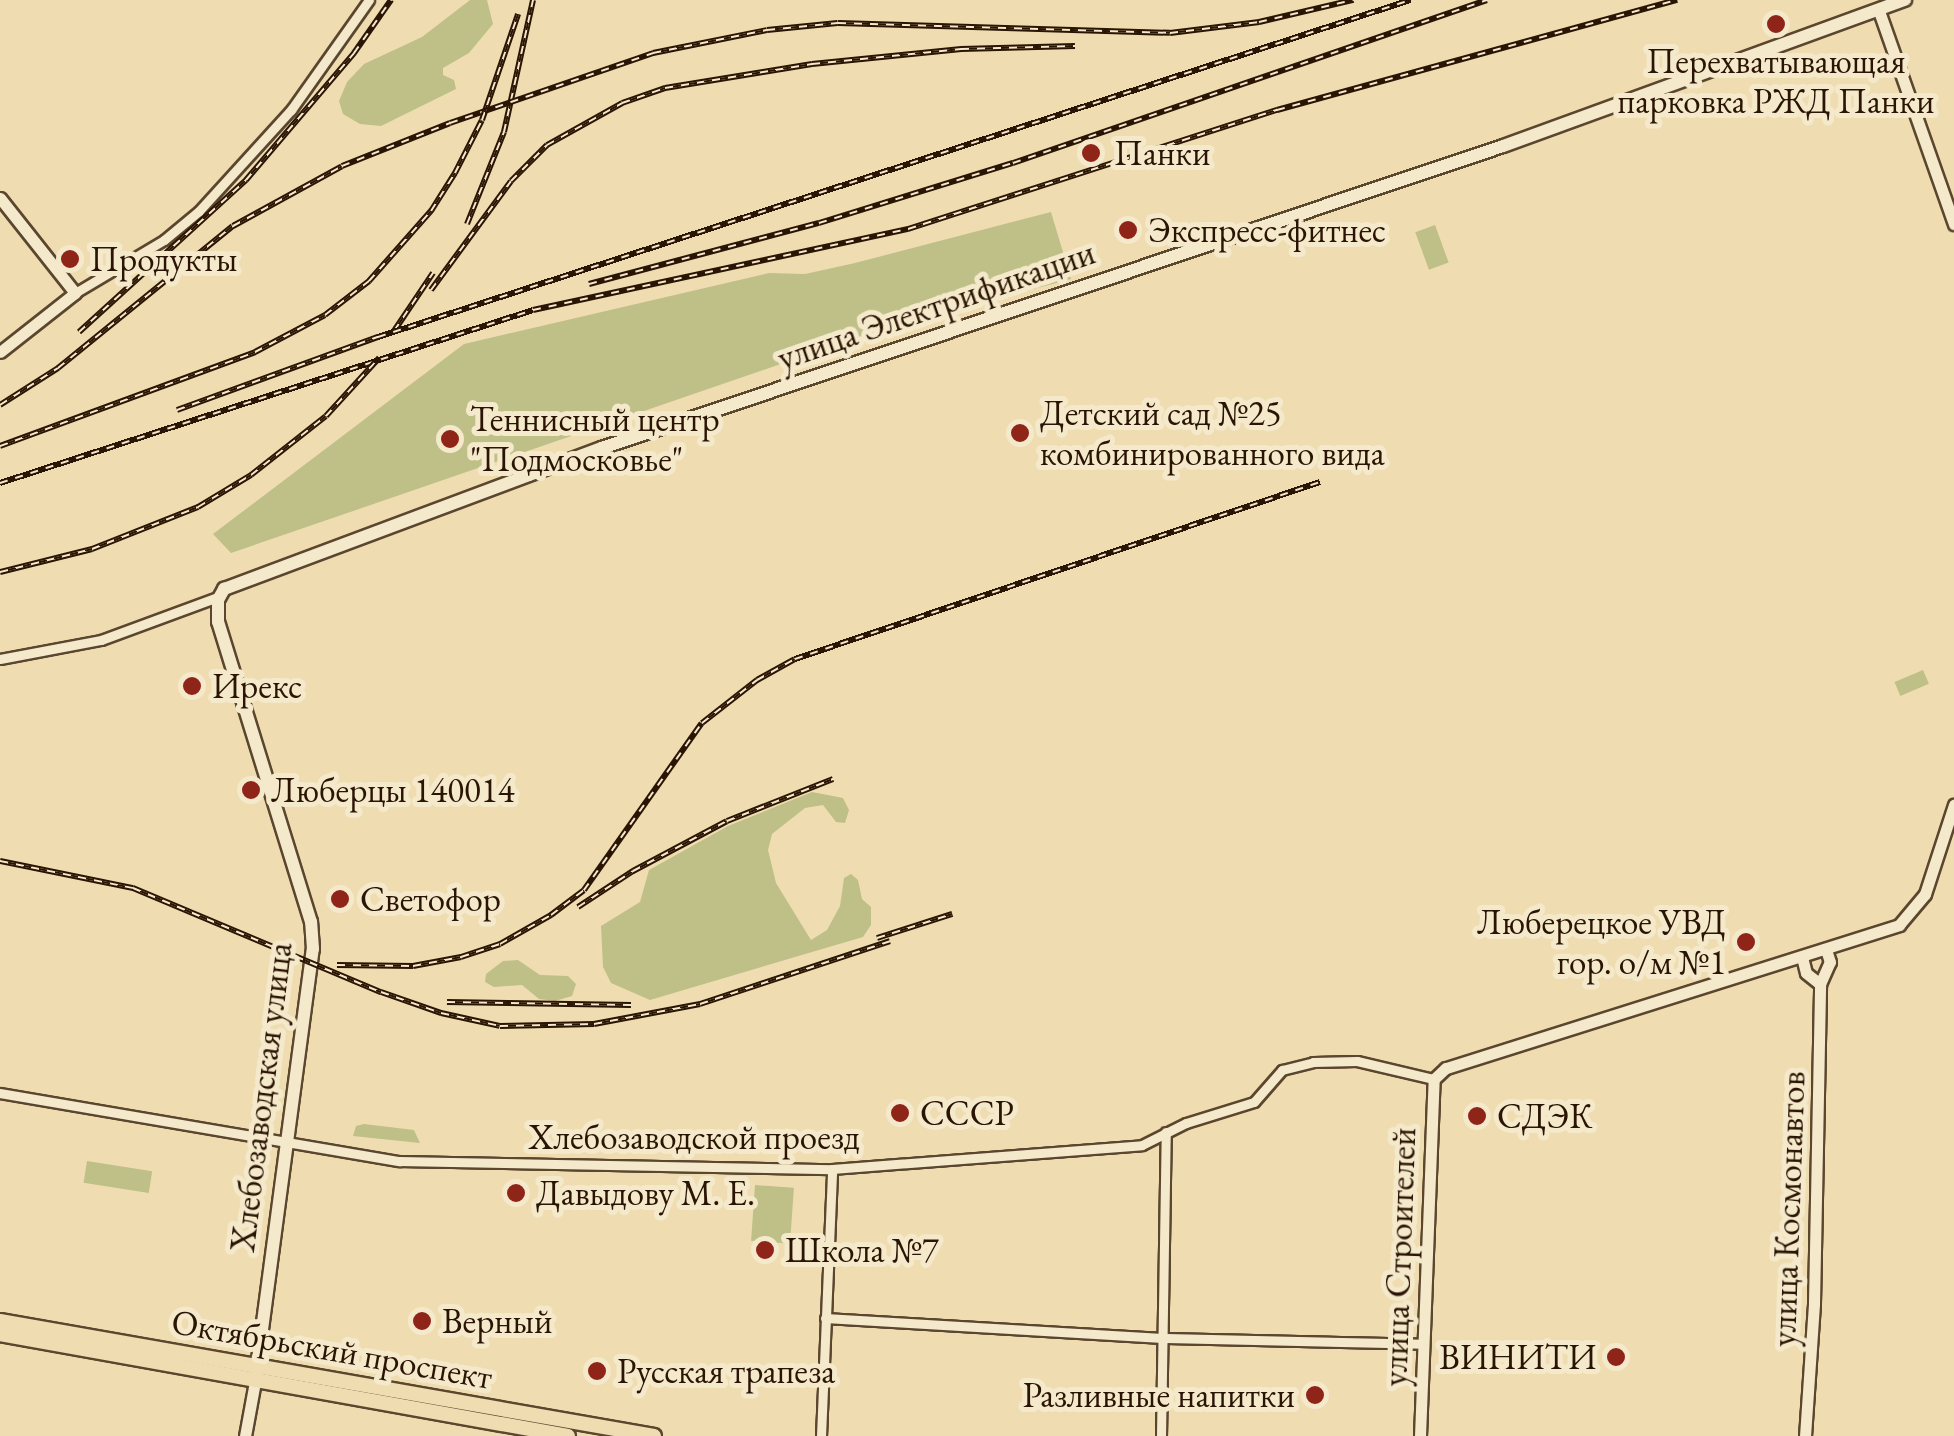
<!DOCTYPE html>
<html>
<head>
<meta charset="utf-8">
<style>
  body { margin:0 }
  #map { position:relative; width:1954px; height:1436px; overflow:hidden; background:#efddb1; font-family:"EB Garamond",serif }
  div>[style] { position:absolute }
  .green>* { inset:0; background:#bfbf88; transform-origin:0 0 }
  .roads { filter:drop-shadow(2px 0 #5b462e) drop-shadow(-2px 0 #5b462e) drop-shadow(0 2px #5b462e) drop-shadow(0 -2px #5b462e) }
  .minor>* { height:9px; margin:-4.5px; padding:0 4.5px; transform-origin:4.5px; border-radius:4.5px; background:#f5e9cc }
  .tertiary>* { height:11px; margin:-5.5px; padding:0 5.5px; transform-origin:5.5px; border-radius:5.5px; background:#f5e9cc }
  .secondary>* { height:12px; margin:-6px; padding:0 6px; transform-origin:6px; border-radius:6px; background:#f5e9cc }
  .primary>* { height:14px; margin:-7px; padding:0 7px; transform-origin:7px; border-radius:7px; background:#efddb1 }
  .rail>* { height:6px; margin-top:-3px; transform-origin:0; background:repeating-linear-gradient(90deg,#f5e9cc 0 8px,#2a1403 0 16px); box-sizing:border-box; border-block:2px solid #2a1403 }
  .dots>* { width:28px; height:28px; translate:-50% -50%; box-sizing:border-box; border:5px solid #f5e9cc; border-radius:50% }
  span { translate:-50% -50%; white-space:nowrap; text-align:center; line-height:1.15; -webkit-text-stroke:10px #f5e9cc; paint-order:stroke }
  .poi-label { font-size:35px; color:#2a1403 }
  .left { translate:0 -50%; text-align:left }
  .right { translate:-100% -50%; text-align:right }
  .street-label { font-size:35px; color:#2a1403 }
</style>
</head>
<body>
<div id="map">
  <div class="green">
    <i style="clip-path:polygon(470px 0,487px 0,493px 24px,469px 53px,443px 68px,443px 75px,454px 80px,456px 89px,381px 126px,360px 124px,343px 114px,339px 101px,347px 82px,364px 64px,422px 37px)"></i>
    <i style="clip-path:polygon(1051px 212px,1071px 279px,874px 332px,231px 553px,213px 534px,464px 344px,769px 273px,805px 274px,855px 263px)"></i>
    <i style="left:1435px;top:225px;width:40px;height:21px;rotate:70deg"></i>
    <i style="left:1923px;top:670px;width:15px;height:31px;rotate:67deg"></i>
    <i style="clip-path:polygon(812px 792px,843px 798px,849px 810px,845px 823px,836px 822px,823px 805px,805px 808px,772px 834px,768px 850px,776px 883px,811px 940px,827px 930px,840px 906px,844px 878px,851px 874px,858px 880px,862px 899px,871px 907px,871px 925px,863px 937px,650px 1000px,611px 983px,603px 967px,601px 926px,640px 902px,649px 870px,728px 826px)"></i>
    <i style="clip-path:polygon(518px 960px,540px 975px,568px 976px,576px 984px,572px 996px,555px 1001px,539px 999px,522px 985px,494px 987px,485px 982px,486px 974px,503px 961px)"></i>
    <i style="clip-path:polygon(364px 1124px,414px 1130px,420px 1143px,353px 1136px,356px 1126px)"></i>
    <i style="left:87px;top:1161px;width:66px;height:22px;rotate:9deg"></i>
    <i style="left:755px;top:1185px;width:39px;height:56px;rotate:4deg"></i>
  </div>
  <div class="roads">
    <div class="minor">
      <i style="left:75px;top:293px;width:104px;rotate:-30.8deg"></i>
      <i style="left:164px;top:240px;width:45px;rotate:-39.6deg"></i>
      <i style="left:199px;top:211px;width:137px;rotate:-47.7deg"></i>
      <i style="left:291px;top:110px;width:135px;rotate:-54.7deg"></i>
      <i style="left:0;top:659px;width:103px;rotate:-10.7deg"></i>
      <i style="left:101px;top:640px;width:125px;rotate:-20.2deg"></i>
      <i style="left:0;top:1093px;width:405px;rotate:9.7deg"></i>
      <i style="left:399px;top:1161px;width:433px;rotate:1.1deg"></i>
      <i style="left:832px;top:1169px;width:311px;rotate:-4.4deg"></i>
      <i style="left:1142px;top:1145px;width:49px;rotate:-26.6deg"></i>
      <i style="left:1186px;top:1123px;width:71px;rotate:-17.2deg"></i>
      <i style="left:1254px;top:1102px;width:43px;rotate:-48.8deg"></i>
      <i style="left:1282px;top:1070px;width:32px;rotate:-14deg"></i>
      <i style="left:1313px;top:1062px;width:44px;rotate:-1.3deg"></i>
      <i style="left:1357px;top:1061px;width:79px;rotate:13.2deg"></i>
      <i style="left:825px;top:1318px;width:342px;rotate:3.4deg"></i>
      <i style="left:1166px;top:1338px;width:257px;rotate:1.3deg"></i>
      <i style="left:821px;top:1436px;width:267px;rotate:-87.6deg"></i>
      <i style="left:1161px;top:1436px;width:304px;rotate:-89.1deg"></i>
    </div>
    <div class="tertiary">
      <i style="left:1879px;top:11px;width:226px;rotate:70.6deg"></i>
      <i style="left:0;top:198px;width:121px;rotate:51.7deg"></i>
      <i style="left:75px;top:293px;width:95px;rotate:141.8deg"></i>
      <i style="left:1802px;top:957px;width:16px;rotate:76deg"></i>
      <i style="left:1806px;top:973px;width:18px;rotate:38deg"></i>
      <i style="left:1820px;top:984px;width:24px;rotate:-66deg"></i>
      <i style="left:1830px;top:962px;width:13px;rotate:-108deg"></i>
      <i style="left:245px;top:1436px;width:61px;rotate:-79.6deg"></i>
      <i style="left:1420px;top:1436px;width:357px;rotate:-87.8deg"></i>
      <i style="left:1434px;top:1079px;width:16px;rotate:-43deg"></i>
      <i style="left:1446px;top:1068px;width:475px;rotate:-17.5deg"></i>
      <i style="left:1899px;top:925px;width:40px;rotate:-50deg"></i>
      <i style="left:1925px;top:894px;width:94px;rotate:-72deg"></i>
      <i style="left:1805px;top:1436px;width:133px;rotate:-86.1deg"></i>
      <i style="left:1814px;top:1303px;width:319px;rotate:-88.9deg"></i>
    </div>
    <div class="secondary">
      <i style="left:257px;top:1367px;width:422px;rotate:-82.4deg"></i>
      <i style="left:313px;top:949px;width:27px;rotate:-94deg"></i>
      <i style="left:311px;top:922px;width:314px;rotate:-107.2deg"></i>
      <i style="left:218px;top:622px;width:22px;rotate:-90deg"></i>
      <i style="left:218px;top:600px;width:13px;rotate:-61deg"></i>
      <i style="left:224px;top:589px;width:403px;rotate:-20.5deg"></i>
      <i style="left:602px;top:448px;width:950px;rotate:-18.53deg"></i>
      <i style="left:1503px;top:146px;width:428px;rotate:-20deg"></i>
    </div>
    <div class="primary">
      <i style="left:0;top:1321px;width:664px;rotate:9.97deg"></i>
      <i style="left:0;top:1334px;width:577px;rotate:10.18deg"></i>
    </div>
  </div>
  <div class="rail">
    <i style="left:467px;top:224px;width:99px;rotate:-68.1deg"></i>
    <i style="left:504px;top:132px;width:135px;rotate:-77.6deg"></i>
    <i style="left:589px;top:284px;width:238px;rotate:-14.9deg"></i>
    <i style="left:819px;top:223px;width:203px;rotate:-17.2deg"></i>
    <i style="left:1013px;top:163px;width:501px;rotate:-18.98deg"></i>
    <i style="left:431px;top:290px;width:135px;rotate:-53.7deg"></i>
    <i style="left:511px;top:181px;width:51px;rotate:-45deg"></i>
    <i style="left:547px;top:145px;width:86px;rotate:-29.2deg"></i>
    <i style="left:622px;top:103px;width:46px;rotate:-19.2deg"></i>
    <i style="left:665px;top:88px;width:149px;rotate:-9.3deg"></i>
    <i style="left:812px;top:64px;width:150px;rotate:-5.7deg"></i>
    <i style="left:961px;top:49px;width:114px;rotate:-1.5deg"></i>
    <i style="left:394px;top:331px;width:70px;rotate:-56.1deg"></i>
    <i style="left:79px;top:332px;width:226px;rotate:-42.3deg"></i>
    <i style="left:246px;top:180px;width:167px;rotate:-49.6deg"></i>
    <i style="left:354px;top:53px;width:65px;rotate:-55.1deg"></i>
    <i style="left:0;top:405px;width:69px;rotate:-32.5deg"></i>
    <i style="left:58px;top:368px;width:225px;rotate:-39.1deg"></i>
    <i style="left:233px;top:226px;width:124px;rotate:-28.8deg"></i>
    <i style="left:342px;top:166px;width:116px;rotate:-21.7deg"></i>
    <i style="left:450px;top:123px;width:215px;rotate:-19deg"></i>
    <i style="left:653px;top:53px;width:116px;rotate:-11.4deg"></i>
    <i style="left:767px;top:30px;width:71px;rotate:-5.6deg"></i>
    <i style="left:838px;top:23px;width:332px;rotate:1.7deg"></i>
    <i style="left:1170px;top:33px;width:90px;rotate:-7deg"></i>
    <i style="left:1259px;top:22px;width:97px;rotate:-13.2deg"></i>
    <i style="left:177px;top:410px;width:214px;rotate:-20deg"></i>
    <i style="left:378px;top:337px;width:1086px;rotate:-18.08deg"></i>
    <i style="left:0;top:446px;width:272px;rotate:-20.2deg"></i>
    <i style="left:255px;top:352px;width:79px;rotate:-27.9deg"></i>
    <i style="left:325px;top:315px;width:56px;rotate:-37.7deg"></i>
    <i style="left:369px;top:281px;width:94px;rotate:-48.5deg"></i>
    <i style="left:431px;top:211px;width:45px;rotate:-57.7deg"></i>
    <i style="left:455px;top:173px;width:59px;rotate:-63deg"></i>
    <i style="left:482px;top:120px;width:112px;rotate:-71.2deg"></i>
    <i style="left:0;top:483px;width:560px;rotate:-17.98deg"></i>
    <i style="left:533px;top:310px;width:384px;rotate:-12.2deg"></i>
    <i style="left:908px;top:229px;width:388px;rotate:-17.9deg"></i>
    <i style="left:1277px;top:110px;width:415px;rotate:-15.4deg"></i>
    <i style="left:0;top:572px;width:95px;rotate:-14deg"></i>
    <i style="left:92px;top:549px;width:114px;rotate:-21.6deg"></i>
    <i style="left:198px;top:507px;width:62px;rotate:-31.1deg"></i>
    <i style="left:251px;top:475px;width:95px;rotate:-38.2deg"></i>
    <i style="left:326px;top:416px;width:79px;rotate:-47.6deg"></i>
    <i style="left:0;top:861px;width:136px;rotate:11.5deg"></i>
    <i style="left:133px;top:888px;width:269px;rotate:22.8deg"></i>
    <i style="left:381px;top:992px;width:64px;rotate:19.3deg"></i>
    <i style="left:441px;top:1013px;width:60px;rotate:12.4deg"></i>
    <i style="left:500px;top:1026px;width:94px;rotate:-1.2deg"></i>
    <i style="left:594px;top:1024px;width:108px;rotate:-10.7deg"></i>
    <i style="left:700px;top:1004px;width:200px;rotate:-18.3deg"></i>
    <i style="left:578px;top:907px;width:66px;rotate:-33.2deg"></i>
    <i style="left:633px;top:871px;width:106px;rotate:-28deg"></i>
    <i style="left:727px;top:821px;width:114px;rotate:-21.6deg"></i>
    <i style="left:877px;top:938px;width:79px;rotate:-17.7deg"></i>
    <i style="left:337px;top:965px;width:76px;rotate:0.8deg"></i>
    <i style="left:413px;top:966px;width:49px;rotate:-10.6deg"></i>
    <i style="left:461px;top:957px;width:41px;rotate:-18.4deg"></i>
    <i style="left:500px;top:944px;width:59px;rotate:-29.6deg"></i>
    <i style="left:551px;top:915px;width:41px;rotate:-37.1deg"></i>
    <i style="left:584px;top:890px;width:204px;rotate:-54.8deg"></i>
    <i style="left:702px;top:723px;width:70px;rotate:-38deg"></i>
    <i style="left:757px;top:680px;width:43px;rotate:-28.9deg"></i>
    <i style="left:795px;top:659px;width:554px;rotate:-18.63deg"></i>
    <i style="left:447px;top:1002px;width:184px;rotate:0.9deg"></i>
  </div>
  <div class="dots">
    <i style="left:1776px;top:24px;background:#8f2418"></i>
    <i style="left:1091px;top:153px;background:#8f2418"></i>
    <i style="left:1128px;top:230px;background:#8f2418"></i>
    <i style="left:70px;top:259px;background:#8f2418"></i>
    <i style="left:1020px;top:433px;background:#8f2418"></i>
    <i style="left:450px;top:439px;background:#8f2418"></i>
    <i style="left:192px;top:686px;background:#8f2418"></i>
    <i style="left:251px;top:790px;background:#8f2418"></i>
    <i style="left:340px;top:899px;background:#8f2418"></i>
    <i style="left:1746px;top:942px;background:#8f2418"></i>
    <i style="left:900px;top:1113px;background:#8f2418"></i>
    <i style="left:1477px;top:1116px;background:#8f2418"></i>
    <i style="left:516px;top:1193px;background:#8f2418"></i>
    <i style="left:765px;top:1250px;background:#8f2418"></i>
    <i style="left:422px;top:1321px;background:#8f2418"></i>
    <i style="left:1616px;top:1357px;background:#8f2418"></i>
    <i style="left:597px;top:1371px;background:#8f2418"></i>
    <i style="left:1315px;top:1395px;background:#8f2418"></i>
  </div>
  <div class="poi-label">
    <span style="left:1776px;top:81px">Перехватывающая<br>парковка РЖД Панки</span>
    <span class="left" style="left:1114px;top:153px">Панки</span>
    <span class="left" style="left:1148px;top:230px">Экспресс-фитнес</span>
    <span class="left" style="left:90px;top:259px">Продукты</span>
    <span class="left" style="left:1040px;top:433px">Детский сад №25<br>комбинированного вида</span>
    <span class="left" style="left:470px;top:439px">Теннисный центр<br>"Подмосковье"</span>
    <span class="left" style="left:212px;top:686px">Ирекс</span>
    <span class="left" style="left:271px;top:790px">Люберцы 140014</span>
    <span class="left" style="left:360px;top:899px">Светофор</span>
    <span class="right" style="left:1726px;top:942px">Люберецкое УВД<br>гор. о/м №1</span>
    <span class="left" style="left:920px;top:1113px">СССР</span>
    <span class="left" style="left:1497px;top:1116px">СДЭК</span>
    <span class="left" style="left:536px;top:1193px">Давыдову М. Е.</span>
    <span class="left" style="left:785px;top:1250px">Школа №7</span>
    <span class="left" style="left:442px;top:1321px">Верный</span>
    <span class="right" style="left:1596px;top:1357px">ВИНИТИ</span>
    <span class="left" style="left:617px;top:1371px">Русская трапеза</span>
    <span class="right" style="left:1295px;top:1395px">Разливные напитки</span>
  </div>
  <div class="street-label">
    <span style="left:936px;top:305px;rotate:-19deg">улица Электрификации</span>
    <span style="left:261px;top:1097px;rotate:-83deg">Хлебозаводская улица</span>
    <span style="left:694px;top:1137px">Хлебозаводской проезд</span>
    <span style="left:1788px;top:1209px;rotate:-88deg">улица Космонавтов</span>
    <span style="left:1399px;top:1257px;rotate:-88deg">улица Строителей</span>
    <span style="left:332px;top:1349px;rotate:10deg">Октябрьский проспект</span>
  </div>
</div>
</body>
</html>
